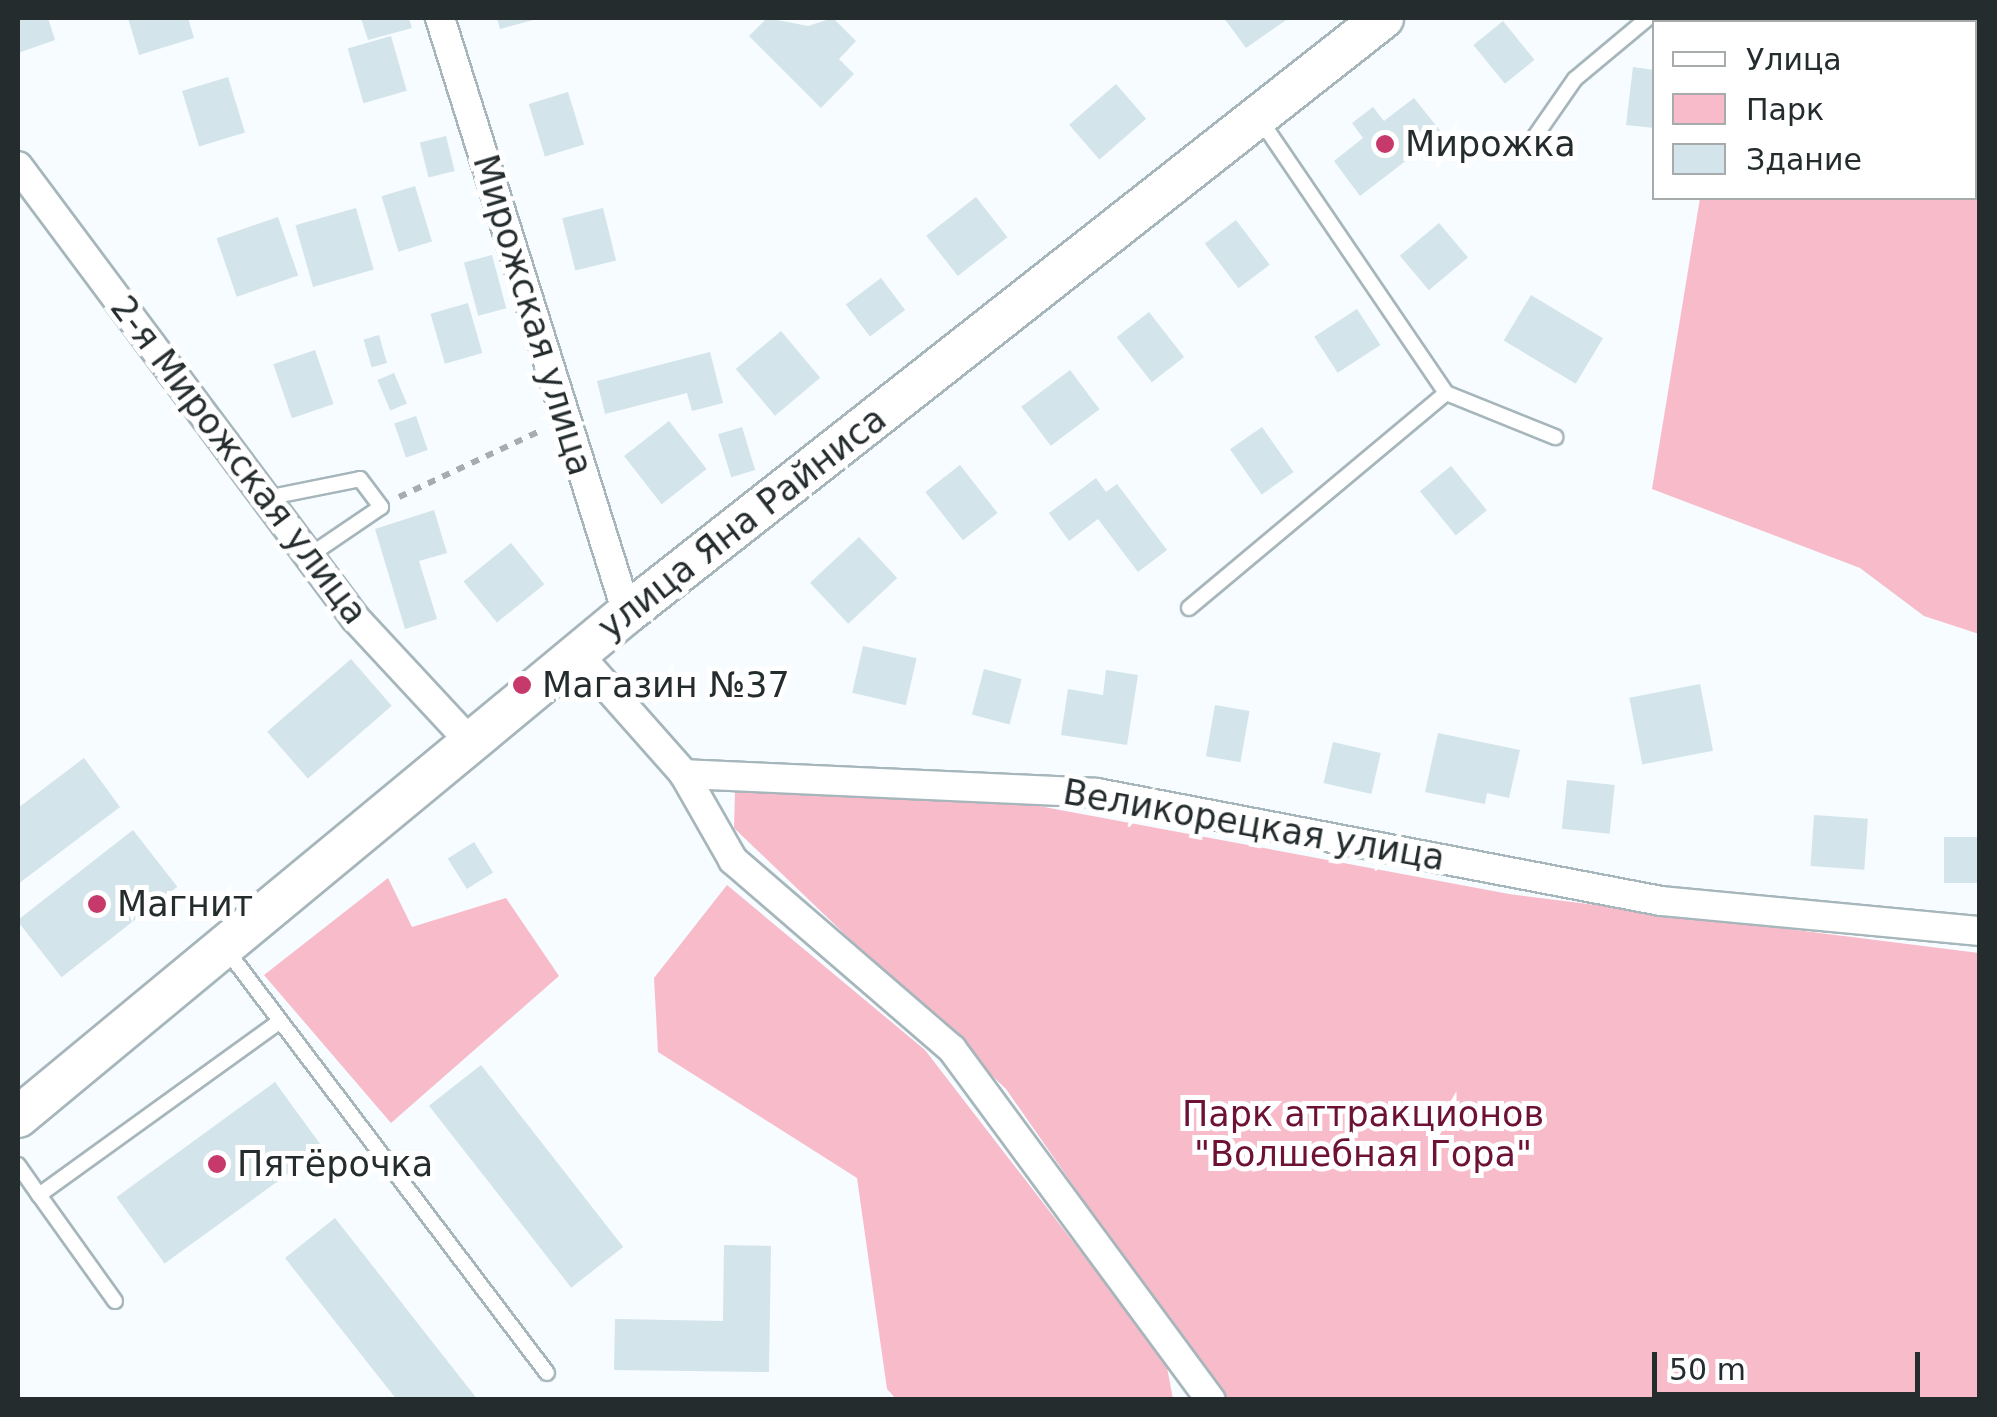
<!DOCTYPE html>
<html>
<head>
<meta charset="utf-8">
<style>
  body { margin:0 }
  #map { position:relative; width:1997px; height:1417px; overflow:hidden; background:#f6fcff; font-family:"DejaVu Sans",sans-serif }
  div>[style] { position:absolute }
  .green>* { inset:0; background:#f8bbc9 }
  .building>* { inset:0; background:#d3e4ea; transform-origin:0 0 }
  .path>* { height:6px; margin-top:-3px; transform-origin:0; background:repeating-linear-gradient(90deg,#a6adaf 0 8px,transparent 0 16px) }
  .roads { filter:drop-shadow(2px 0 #a6b6bb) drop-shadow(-2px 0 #a6b6bb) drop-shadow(0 2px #a6b6bb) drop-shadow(0 -2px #a6b6bb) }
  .lane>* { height:14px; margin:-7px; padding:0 7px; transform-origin:7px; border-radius:7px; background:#fff }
  .street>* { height:28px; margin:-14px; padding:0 14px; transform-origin:14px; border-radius:14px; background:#fff }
  .secondary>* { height:40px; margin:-20px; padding:0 20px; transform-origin:20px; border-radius:20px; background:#fff }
  .dots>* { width:28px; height:28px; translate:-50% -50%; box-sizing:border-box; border:5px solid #fff; border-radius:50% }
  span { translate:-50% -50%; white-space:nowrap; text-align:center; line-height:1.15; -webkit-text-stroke:10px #fff; paint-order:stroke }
  .poi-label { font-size:35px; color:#252c2e }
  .left { translate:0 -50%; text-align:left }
  .street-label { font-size:35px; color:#252c2e }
  .park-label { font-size:35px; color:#6d1135 }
  .frame { position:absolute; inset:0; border:20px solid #252c2e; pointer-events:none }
  .legend { position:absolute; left:1652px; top:20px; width:325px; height:180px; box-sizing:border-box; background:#fff; border:2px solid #a8abab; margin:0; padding:12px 18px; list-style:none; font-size:30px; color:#252c2e }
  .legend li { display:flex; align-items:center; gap:20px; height:50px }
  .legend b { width:50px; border:2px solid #a8abab }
  .scale { position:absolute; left:1652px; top:1352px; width:268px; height:45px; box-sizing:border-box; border:5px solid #252c2e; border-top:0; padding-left:12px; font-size:30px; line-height:35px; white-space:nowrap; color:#252c2e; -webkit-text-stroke:8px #fff; paint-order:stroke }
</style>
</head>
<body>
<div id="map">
  <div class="green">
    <i style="clip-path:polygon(1714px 18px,1979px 18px,1979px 634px,1924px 616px,1860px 568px,1652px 489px,1700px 198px,1974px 198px,1974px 22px)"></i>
    <i style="clip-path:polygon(735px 789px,975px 794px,1509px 894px,1979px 953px,1979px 1399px,1222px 1399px,1006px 1089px,734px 828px)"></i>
    <i style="clip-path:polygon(388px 878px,412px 927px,506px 898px,559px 976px,391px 1123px,264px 975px)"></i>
    <i style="clip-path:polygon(727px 885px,925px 1050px,1166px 1362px,1173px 1399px,896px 1399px,887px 1389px,857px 1178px,658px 1052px,654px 978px)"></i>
  </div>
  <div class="building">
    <i style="clip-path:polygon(18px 18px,48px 18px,55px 40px,18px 53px)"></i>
    <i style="clip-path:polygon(128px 18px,188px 18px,194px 38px,139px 55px)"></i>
    <i style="clip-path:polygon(361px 18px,409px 18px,412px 28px,368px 40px)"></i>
    <i style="clip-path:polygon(497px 18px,537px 18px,537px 19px,500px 29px)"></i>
    <i style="clip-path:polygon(767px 18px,808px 26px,833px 18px,856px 41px,839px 59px,854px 74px,821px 108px,749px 36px)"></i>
    <i style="clip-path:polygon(1224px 18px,1289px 18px,1246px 48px)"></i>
    <i style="left:1503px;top:21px;width:50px;height:38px;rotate:51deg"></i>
    <i style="left:391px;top:36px;width:57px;height:45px;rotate:74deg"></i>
    <i style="clip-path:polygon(1633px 67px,1654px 70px,1654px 128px,1626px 125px)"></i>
    <i style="left:228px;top:77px;width:58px;height:48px;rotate:73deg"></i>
    <i style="left:1116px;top:84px;width:46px;height:62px;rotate:49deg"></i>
    <i style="left:568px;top:92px;width:55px;height:41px;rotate:73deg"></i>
    <i style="clip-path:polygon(1414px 98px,1442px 133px,1360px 196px,1334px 161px,1363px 138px,1352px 123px,1373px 107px,1384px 121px)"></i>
    <i style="left:446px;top:136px;width:36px;height:27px;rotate:76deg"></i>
    <i style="left:415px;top:186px;width:58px;height:35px;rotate:73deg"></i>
    <i style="left:976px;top:197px;width:51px;height:63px;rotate:52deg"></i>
    <i style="left:356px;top:208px;width:64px;height:63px;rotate:74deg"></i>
    <i style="left:603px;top:208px;width:54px;height:42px;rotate:76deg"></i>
    <i style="left:278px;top:217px;width:62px;height:65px;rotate:71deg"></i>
    <i style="left:1236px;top:220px;width:56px;height:39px;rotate:53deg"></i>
    <i style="left:1439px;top:223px;width:45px;height:51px;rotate:50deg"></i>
    <i style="left:492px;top:255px;width:55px;height:29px;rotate:75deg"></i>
    <i style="left:881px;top:278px;width:40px;height:44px;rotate:53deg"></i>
    <i style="left:1531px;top:295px;width:84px;height:53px;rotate:31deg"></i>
    <i style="left:468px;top:303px;width:52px;height:39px;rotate:74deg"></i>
    <i style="left:1357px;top:309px;width:43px;height:51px;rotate:57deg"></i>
    <i style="left:1149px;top:312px;width:57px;height:41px;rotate:52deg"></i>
    <i style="left:781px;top:331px;width:61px;height:59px;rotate:50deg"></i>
    <i style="left:379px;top:335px;width:29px;height:16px;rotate:74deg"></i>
    <i style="left:315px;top:350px;width:57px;height:44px;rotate:71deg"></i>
    <i style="clip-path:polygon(710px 352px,723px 403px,692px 411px,687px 393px,605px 414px,597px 381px)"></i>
    <i style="left:1070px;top:370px;width:49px;height:61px;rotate:53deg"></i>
    <i style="left:394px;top:373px;width:33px;height:18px;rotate:67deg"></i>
    <i style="left:416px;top:416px;width:36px;height:23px;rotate:71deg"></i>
    <i style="left:669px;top:421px;width:61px;height:57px;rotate:52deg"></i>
    <i style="left:742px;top:427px;width:45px;height:25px;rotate:73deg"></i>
    <i style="left:1262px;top:427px;width:55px;height:39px;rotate:55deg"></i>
    <i style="left:960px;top:465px;width:61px;height:44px;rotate:52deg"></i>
    <i style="left:1451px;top:466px;width:57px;height:40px;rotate:51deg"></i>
    <i style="clip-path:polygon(1096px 478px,1106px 492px,1117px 484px,1167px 550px,1138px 572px,1098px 519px,1069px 541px,1049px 513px)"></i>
    <i style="clip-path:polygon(434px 510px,447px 553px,419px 561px,437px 619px,405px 629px,375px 529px)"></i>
    <i style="left:859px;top:537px;width:56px;height:67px;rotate:47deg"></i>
    <i style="left:511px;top:543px;width:53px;height:61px;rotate:51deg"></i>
    <i style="left:863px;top:646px;width:55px;height:48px;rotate:13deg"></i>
    <i style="left:351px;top:659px;width:62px;height:111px;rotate:49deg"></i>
    <i style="left:984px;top:669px;width:39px;height:47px;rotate:15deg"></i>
    <i style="clip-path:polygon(1106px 670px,1138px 675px,1127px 745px,1061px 735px,1068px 689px,1103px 695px)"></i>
    <i style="left:1700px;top:684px;width:68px;height:72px;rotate:79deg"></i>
    <i style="left:1215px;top:705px;width:35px;height:52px;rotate:10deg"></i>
    <i style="clip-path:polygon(1438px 733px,1520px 750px,1509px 798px,1487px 793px,1485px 804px,1425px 792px)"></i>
    <i style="left:1333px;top:742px;width:49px;height:42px;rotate:13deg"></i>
    <i style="clip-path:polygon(84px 758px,120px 807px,18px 884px,18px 808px)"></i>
    <i style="left:1567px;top:780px;width:48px;height:49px;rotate:6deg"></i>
    <i style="left:1814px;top:815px;width:54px;height:51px;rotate:4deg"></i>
    <i style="left:133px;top:830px;width:72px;height:147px;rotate:52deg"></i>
    <i style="left:1944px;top:837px;width:36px;height:46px"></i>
    <i style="left:474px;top:842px;width:36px;height:31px;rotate:58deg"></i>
    <i style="left:481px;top:1065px;width:231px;height:66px;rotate:52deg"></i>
    <i style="left:275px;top:1082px;width:82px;height:196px;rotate:54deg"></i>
    <i style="clip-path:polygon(335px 1218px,478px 1400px,397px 1400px,285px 1258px)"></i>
    <i style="clip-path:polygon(724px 1245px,771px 1246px,769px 1372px,614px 1370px,615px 1319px,723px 1321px)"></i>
  </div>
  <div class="path">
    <i style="left:399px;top:497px;width:158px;rotate:-25.1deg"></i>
  </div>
  <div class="roads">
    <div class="lane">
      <i style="left:1527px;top:148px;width:84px;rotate:-55.2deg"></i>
      <i style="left:1575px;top:79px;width:95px;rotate:-39.9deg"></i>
      <i style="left:1446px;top:393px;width:118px;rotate:22deg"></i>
      <i style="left:266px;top:498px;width:96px;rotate:-11.4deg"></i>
      <i style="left:360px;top:479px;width:35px;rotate:53deg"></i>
      <i style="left:381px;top:507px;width:87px;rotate:145.8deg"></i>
      <i style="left:1189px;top:608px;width:335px;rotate:-39.9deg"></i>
      <i style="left:1446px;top:393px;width:329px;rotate:-124.2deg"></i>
      <i style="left:225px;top:948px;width:533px;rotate:52.85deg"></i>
      <i style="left:18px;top:1165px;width:37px;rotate:55deg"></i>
      <i style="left:115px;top:1301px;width:130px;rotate:-125.6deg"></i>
      <i style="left:39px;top:1195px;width:296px;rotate:-35.8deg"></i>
    </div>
    <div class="street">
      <i style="left:440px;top:18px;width:624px;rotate:72.55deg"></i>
      <i style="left:18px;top:166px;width:564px;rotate:53.29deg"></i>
      <i style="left:355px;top:618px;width:172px;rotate:47.1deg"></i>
      <i style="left:578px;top:654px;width:160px;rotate:48.5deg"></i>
      <i style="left:684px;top:774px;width:99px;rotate:60.3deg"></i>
      <i style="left:733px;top:860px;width:289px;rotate:40.8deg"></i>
      <i style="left:952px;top:1049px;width:436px;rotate:53.6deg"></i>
      <i style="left:684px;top:774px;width:413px;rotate:2.6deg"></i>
      <i style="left:1097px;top:793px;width:574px;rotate:10.84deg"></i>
      <i style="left:1661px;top:901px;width:320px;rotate:5.4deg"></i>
    </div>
    <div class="secondary">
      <i style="left:18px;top:1117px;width:791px;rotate:-39.61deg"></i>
      <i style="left:627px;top:613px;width:962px;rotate:-38.2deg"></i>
    </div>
  </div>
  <div class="dots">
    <i style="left:1385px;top:144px;background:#c63a6b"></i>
    <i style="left:522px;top:685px;background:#c63a6b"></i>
    <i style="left:97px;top:904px;background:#c63a6b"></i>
    <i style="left:217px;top:1164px;background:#c63a6b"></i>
  </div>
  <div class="poi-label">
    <span class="left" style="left:1405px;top:144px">Мирожка</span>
    <span class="left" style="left:542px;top:685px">Магазин №37</span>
    <span class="left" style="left:117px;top:904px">Магнит</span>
    <span class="left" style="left:237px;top:1164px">Пятёрочка</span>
  </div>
  <div class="street-label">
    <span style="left:533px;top:315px;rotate:73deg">Мирожская улица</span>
    <span style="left:239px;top:460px;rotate:53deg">2-я Мирожская улица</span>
    <span style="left:742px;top:523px;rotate:-38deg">улица Яна Райниса</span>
    <span style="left:1254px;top:825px;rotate:10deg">Великорецкая улица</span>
  </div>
  <div class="park-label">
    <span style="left:1363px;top:1134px">Парк аттракционов<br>"Волшебная Гора"</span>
  </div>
  <div class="frame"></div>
  <ul class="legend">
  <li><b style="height:12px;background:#fff"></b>Улица</li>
  <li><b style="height:28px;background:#f8bbc9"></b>Парк</li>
  <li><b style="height:28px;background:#d3e4ea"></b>Здание</li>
  </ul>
  <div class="scale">50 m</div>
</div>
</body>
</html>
